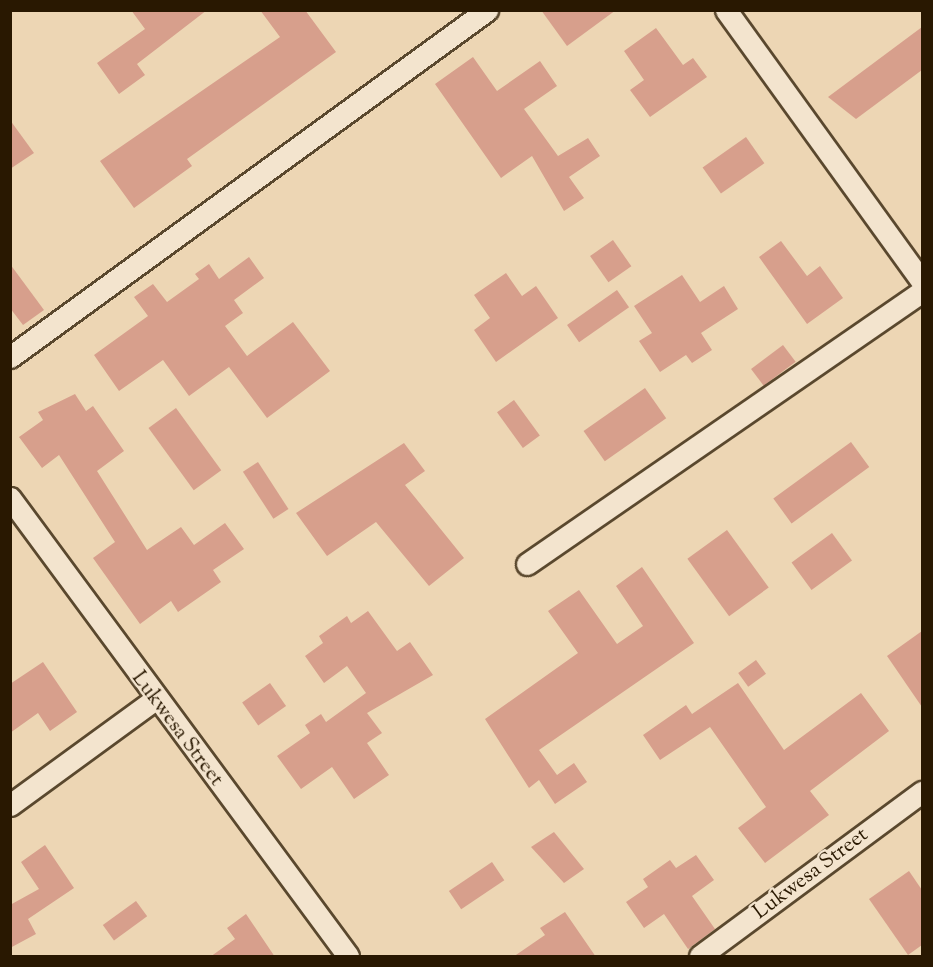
<!DOCTYPE html>
<html>
<head>
<meta charset="utf-8">
<style>
  body { margin:0 }
  #map { position:relative; width:933px; height:967px; overflow:hidden; background:#edd6b4; font-family:"Sorts Mill Goudy",serif }
  div>[style] { position:absolute }
  .building>* { inset:0; background:#d79f8c; transform-origin:0 0 }
  .roads { filter:drop-shadow(2px 0 #5a482e) drop-shadow(-2px 0 #5a482e) drop-shadow(0 2px #5a482e) drop-shadow(0 -2px #5a482e) }
  .minor>* { height:21px; margin:-10.5px; padding:0 10.5px; transform-origin:10.5px; border-radius:10.5px; background:#f3e4ce }
  span { translate:-50% -50%; white-space:nowrap; text-align:center; line-height:1.15; -webkit-text-stroke:4.5px #f3e4ce; paint-order:stroke }
  .street-label { font-size:21px; color:#291801 }
  .frame { position:absolute; inset:0; border:12px solid #291801; pointer-events:none }
</style>
</head>
<body>
<div id="map">
  <div class="building">
    <i style="clip-path:polygon(131px 10px,207px 10px,137px 64px,145px 75px,119px 94px,97px 63px,145px 29px)"></i>
    <i style="clip-path:polygon(260px 10px,305px 10px,336px 52px,187px 159px,192px 166px,134px 208px,100px 161px,280px 37px)"></i>
    <i style="clip-path:polygon(541px 10px,616px 10px,567px 46px)"></i>
    <i style="clip-path:polygon(922px 27px,922px 70px,856px 119px,828px 97px)"></i>
    <i style="clip-path:polygon(656px 28px,683px 65px,693px 58px,707px 77px,650px 117px,630px 90px,644px 80px,624px 51px)"></i>
    <i style="clip-path:polygon(473px 57px,497px 91px,540px 61px,557px 86px,524px 109px,558px 156px,588px 138px,600px 156px,569px 177px,584px 198px,564px 211px,532px 156px,501px 178px,435px 84px)"></i>
    <i style="clip-path:polygon(10px 120px,34px 153px,10px 169px)"></i>
    <i style="left:746px;top:137px;width:32px;height:53px;rotate:55deg"></i>
    <i style="left:613px;top:240px;width:32px;height:28px;rotate:55deg"></i>
    <i style="clip-path:polygon(781px 241px,807px 276px,820px 266px,843px 298px,807px 324px,759px 257px)"></i>
    <i style="clip-path:polygon(249px 257px,264px 278px,234px 300px,243px 313px,225px 326px,247px 356px,293px 322px,330px 371px,267px 418px,229px 367px,189px 396px,163px 360px,119px 391px,94px 355px,148px 316px,134px 297px,153px 284px,167px 302px,199px 279px,195px 274px,209px 264px,219px 279px)"></i>
    <i style="clip-path:polygon(10px 264px,44px 310px,23px 325px,10px 308px)"></i>
    <i style="clip-path:polygon(506px 273px,522px 296px,536px 286px,558px 318px,496px 362px,474px 330px,490px 318px,474px 295px)"></i>
    <i style="clip-path:polygon(682px 275px,700px 302px,724px 286px,738px 309px,701px 333px,712px 350px,692px 363px,686px 355px,660px 372px,639px 341px,652px 333px,634px 306px)"></i>
    <i style="left:617px;top:290px;width:21px;height:61px;rotate:55deg"></i>
    <i style="left:783px;top:345px;width:21px;height:40px;rotate:53deg"></i>
    <i style="left:645px;top:388px;width:37px;height:75px;rotate:55deg"></i>
    <i style="clip-path:polygon(75px 394px,86px 411px,93px 406px,124px 451px,97px 471px,147px 550px,181px 527px,194px 545px,225px 523px,244px 549px,213px 570px,221px 582px,178px 612px,171px 601px,140px 624px,93px 558px,115px 542px,59px 455px,42px 468px,19px 437px,43px 420px,38px 412px)"></i>
    <i style="left:514px;top:400px;width:44px;height:21px;rotate:54deg"></i>
    <i style="left:176px;top:408px;width:77px;height:34px;rotate:54deg"></i>
    <i style="left:851px;top:442px;width:31px;height:96px;rotate:54deg"></i>
    <i style="clip-path:polygon(404px 443px,425px 471px,405px 485px,464px 558px,429px 586px,376px 522px,327px 556px,296px 513px)"></i>
    <i style="left:258px;top:462px;width:56px;height:18px;rotate:57deg"></i>
    <i style="left:727px;top:530px;width:71px;height:49px;rotate:54deg"></i>
    <i style="left:832px;top:533px;width:34px;height:50px;rotate:54deg"></i>
    <i style="clip-path:polygon(642px 567px,694px 643px,539px 750px,557px 775px,574px 763px,587px 782px,555px 804px,539px 780px,529px 788px,485px 719px,578px 653px,548px 611px,579px 590px,617px 644px,643px 626px,616px 586px)"></i>
    <i style="clip-path:polygon(368px 611px,397px 651px,410px 642px,433px 675px,367px 713px,382px 733px,367px 743px,389px 775px,354px 799px,332px 767px,301px 789px,277px 756px,310px 733px,305px 725px,321px 714px,326px 722px,366px 693px,347px 666px,324px 683px,305px 656px,323px 643px,319px 636px,347px 616px,351px 623px)"></i>
    <i style="clip-path:polygon(922px 631px,922px 707px,887px 656px)"></i>
    <i style="left:756px;top:660px;width:17px;height:22px;rotate:54deg"></i>
    <i style="clip-path:polygon(43px 662px,77px 712px,50px 731px,38px 713px,10px 733px,10px 684px)"></i>
    <i style="left:270px;top:683px;width:28px;height:34px;rotate:55deg"></i>
    <i style="clip-path:polygon(738px 683px,784px 750px,861px 693px,889px 731px,810px 791px,829px 815px,765px 863px,738px 828px,766px 807px,710px 727px,660px 760px,643px 735px,686px 705px,692px 714px)"></i>
    <i style="clip-path:polygon(554px 832px,584px 869px,564px 883px,531px 847px)"></i>
    <i style="clip-path:polygon(45px 845px,74px 888px,28px 919px,36px 934px,10px 948px,10px 905px,39px 889px,21px 862px)"></i>
    <i style="clip-path:polygon(696px 855px,714px 880px,692px 896px,715px 929px,688px 949px,664px 914px,644px 928px,626px 902px,648px 887px,643px 879px,670px 860px,676px 868px)"></i>
    <i style="left:492px;top:862px;width:22px;height:52px;rotate:56deg"></i>
    <i style="clip-path:polygon(909px 871px,922px 890px,922px 945px,908px 955px,869px 899px)"></i>
    <i style="left:136px;top:901px;width:19px;height:41px;rotate:54deg"></i>
    <i style="clip-path:polygon(565px 912px,596px 957px,513px 957px,545px 935px,540px 928px)"></i>
    <i style="clip-path:polygon(246px 914px,275px 957px,210px 957px,235px 939px,227px 928px)"></i>
  </div>
  <div class="roads">
    <div class="minor">
      <i style="left:726px;top:10px;width:335px;rotate:54.2deg"></i>
      <i style="left:10px;top:357px;width:590px;rotate:-36.03deg"></i>
      <i style="left:10px;top:498px;width:569px;rotate:53.57deg"></i>
      <i style="left:527px;top:564px;width:480px;rotate:-34.6deg"></i>
      <i style="left:10px;top:805px;width:178px;rotate:-36.1deg"></i>
      <i style="left:700px;top:956px;width:276px;rotate:-36.5deg"></i>
    </div>
  </div>
  <div class="street-label">
    <span style="left:177px;top:729px;rotate:53deg">Lukwesa Street</span>
    <span style="left:811px;top:874px;rotate:-37deg">Lukwesa Street</span>
  </div>
  <div class="frame"></div>
</div>
</body>
</html>
